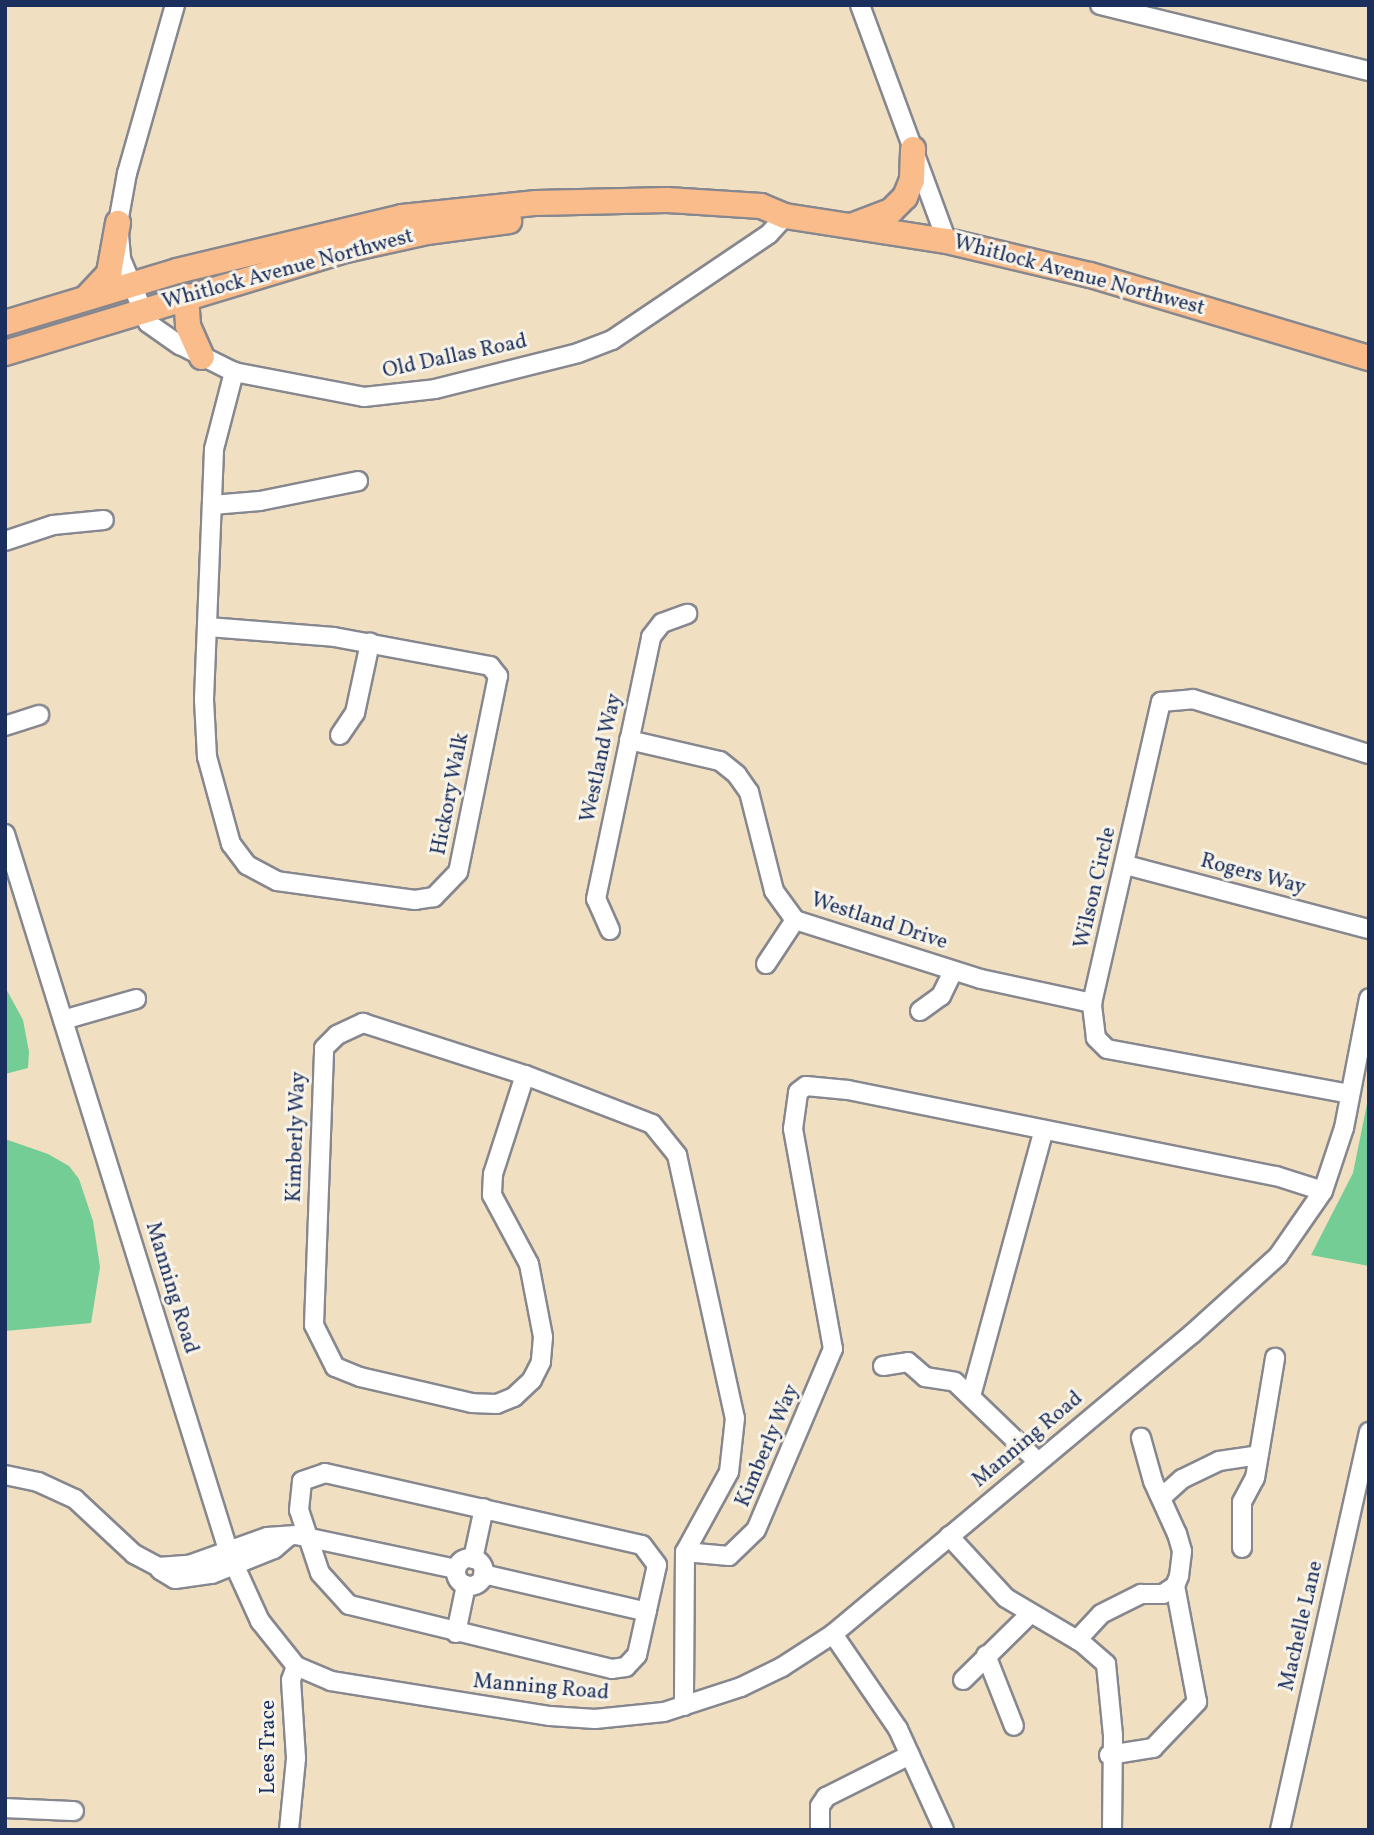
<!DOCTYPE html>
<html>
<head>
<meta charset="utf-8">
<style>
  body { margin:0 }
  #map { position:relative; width:1374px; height:1835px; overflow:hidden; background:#f0dfc0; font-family:Vollkorn,serif }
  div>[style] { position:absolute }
  .green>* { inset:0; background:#73cd94 }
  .roads { filter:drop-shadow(2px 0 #86878f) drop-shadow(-2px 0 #86878f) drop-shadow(0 2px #86878f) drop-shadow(0 -2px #86878f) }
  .minor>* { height:18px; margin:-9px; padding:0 9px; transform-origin:9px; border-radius:9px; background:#fff }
  .minor>.ring { margin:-9px; padding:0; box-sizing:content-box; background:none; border:18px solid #fff; border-radius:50% }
  .highway>* { height:24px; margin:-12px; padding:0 12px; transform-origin:12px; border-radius:12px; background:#fabc8b }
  span { translate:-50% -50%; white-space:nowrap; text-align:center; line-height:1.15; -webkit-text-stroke:6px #f7f3e8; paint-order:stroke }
  .street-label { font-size:21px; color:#1b2f5e }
  .frame { position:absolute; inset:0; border:7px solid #1b2f5e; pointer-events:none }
</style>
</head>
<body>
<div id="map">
  <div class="green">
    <i style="clip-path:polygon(5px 987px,23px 1020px,29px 1052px,28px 1068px,5px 1074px)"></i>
    <i style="clip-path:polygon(1369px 1094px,1369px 1266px,1311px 1255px,1353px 1173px)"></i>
    <i style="clip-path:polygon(5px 1139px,48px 1154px,69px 1166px,79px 1179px,93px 1221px,100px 1267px,91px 1323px,5px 1331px)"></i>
  </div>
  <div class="roads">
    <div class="minor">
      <i style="left:175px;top:5px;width:175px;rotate:105.9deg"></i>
      <i style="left:127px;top:173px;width:51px;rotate:100.2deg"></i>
      <i style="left:118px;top:223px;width:36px;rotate:85deg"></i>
      <i style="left:121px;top:259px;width:69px;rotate:67.1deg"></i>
      <i style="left:148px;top:323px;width:39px;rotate:35deg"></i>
      <i style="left:180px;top:345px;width:60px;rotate:26.6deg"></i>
      <i style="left:234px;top:372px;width:132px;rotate:10.9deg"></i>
      <i style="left:364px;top:397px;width:71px;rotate:-6.4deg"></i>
      <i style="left:435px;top:389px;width:147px;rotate:-14.1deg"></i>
      <i style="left:578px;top:353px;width:36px;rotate:-21deg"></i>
      <i style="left:612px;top:340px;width:189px;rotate:-34deg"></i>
      <i style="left:769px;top:234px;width:24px;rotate:-48deg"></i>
      <i style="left:860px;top:5px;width:252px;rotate:69.8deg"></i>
      <i style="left:1100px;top:5px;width:277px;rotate:13.8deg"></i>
      <i style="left:212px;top:505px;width:48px;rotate:-4.8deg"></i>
      <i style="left:260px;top:501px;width:100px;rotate:-11.5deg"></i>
      <i style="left:5px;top:541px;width:51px;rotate:-18.4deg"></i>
      <i style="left:53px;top:525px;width:51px;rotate:-5.6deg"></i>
      <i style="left:208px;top:627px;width:126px;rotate:4.5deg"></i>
      <i style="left:334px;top:637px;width:159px;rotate:10.5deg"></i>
      <i style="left:490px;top:666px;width:13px;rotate:51deg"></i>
      <i style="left:498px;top:676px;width:200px;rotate:101.5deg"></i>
      <i style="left:458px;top:872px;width:35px;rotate:134deg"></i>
      <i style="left:434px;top:897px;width:19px;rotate:171deg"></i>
      <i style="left:415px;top:900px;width:139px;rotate:-172.2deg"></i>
      <i style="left:277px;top:881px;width:34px;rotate:-152deg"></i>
      <i style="left:247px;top:865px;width:26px;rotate:-127deg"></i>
      <i style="left:231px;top:844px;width:90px;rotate:-105.4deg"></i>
      <i style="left:207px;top:757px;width:58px;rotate:-93deg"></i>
      <i style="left:204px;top:699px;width:250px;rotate:-87.7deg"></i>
      <i style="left:214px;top:449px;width:80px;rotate:-75.4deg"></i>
      <i style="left:5px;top:726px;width:36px;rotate:-18deg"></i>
      <i style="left:340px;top:735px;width:27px;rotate:-56deg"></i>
      <i style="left:355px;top:713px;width:72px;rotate:-77.9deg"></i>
      <i style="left:629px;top:740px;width:93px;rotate:13deg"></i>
      <i style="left:720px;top:761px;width:22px;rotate:39deg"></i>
      <i style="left:737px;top:775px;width:21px;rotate:55deg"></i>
      <i style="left:749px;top:792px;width:102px;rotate:75.8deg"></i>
      <i style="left:774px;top:891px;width:36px;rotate:54deg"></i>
      <i style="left:795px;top:920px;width:195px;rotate:17.6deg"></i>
      <i style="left:981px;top:979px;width:114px;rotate:12.2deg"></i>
      <i style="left:5px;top:834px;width:753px;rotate:72.7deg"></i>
      <i style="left:229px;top:1553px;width:75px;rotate:65.5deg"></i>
      <i style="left:260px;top:1621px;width:58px;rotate:51.3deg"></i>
      <i style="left:296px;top:1666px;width:38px;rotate:23deg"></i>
      <i style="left:331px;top:1681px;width:222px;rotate:9.1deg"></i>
      <i style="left:550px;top:1716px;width:45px;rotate:3.8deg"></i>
      <i style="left:595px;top:1719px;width:69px;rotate:-5.8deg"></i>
      <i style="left:664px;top:1712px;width:81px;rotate:-18deg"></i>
      <i style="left:741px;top:1687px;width:46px;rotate:-26deg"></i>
      <i style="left:782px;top:1667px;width:61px;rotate:-32.9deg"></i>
      <i style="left:833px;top:1634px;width:468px;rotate:-39.9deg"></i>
      <i style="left:1192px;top:1334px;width:116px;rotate:-42.2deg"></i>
      <i style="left:1278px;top:1256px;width:79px;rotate:-55.3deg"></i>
      <i style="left:1323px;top:1191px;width:66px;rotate:-71.6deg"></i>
      <i style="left:1344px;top:1128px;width:132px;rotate:-79.1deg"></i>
      <i style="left:1126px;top:865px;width:251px;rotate:14.8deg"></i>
      <i style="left:610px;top:930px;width:34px;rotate:-114deg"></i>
      <i style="left:596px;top:899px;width:268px;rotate:-78.1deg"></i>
      <i style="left:651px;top:637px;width:18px;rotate:-52deg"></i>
      <i style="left:662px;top:623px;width:27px;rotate:-20deg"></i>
      <i style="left:766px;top:964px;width:53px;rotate:-56.6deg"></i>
      <i style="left:920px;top:1011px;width:26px;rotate:-36deg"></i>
      <i style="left:941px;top:996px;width:28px;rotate:-64deg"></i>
      <i style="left:63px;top:1020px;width:76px;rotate:-16deg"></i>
      <i style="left:363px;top:1023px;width:170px;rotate:17.8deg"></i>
      <i style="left:525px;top:1075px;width:104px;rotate:107.9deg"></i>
      <i style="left:493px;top:1174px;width:21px;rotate:93deg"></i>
      <i style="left:492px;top:1195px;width:78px;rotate:61.8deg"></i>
      <i style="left:529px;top:1264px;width:74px;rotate:79.1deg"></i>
      <i style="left:543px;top:1337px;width:25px;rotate:95deg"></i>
      <i style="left:541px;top:1362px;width:20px;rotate:117deg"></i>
      <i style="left:532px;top:1380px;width:25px;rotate:137deg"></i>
      <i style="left:514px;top:1397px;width:18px;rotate:158deg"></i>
      <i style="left:497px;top:1404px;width:25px;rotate:-178deg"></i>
      <i style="left:472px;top:1403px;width:115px;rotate:-166.9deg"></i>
      <i style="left:360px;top:1377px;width:27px;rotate:-158deg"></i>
      <i style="left:335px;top:1367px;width:47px;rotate:-116.6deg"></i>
      <i style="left:314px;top:1325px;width:277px;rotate:-87.9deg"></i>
      <i style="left:324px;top:1048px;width:18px;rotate:-45deg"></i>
      <i style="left:337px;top:1035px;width:29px;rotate:-25deg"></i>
      <i style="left:525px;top:1075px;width:136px;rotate:21.1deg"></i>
      <i style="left:652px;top:1124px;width:40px;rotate:51deg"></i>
      <i style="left:677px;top:1155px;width:269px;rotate:77.6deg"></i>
      <i style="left:735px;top:1418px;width:54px;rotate:96.3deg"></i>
      <i style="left:729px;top:1472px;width:91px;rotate:118.8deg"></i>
      <i style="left:685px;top:1552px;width:154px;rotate:90.4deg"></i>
      <i style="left:1350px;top:1094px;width:247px;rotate:-169.5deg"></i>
      <i style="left:1107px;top:1049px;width:16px;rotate:-135deg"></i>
      <i style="left:1096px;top:1038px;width:35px;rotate:-97deg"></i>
      <i style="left:1092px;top:1003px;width:309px;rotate:-77.1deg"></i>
      <i style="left:1161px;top:702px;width:32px;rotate:-5deg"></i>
      <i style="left:1193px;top:699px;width:184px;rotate:17.4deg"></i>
      <i style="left:883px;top:1366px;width:25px;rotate:-9deg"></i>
      <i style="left:908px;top:1362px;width:23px;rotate:41deg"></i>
      <i style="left:925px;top:1377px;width:30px;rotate:9deg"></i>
      <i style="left:955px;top:1382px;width:115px;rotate:43.9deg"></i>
      <i style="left:971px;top:1396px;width:276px;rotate:-74.7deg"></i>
      <i style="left:325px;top:1473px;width:325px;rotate:12.8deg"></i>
      <i style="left:642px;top:1545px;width:25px;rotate:53deg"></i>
      <i style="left:657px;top:1565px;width:92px;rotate:102.5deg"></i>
      <i style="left:637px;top:1655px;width:16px;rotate:133deg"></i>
      <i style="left:626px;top:1667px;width:14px;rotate:172deg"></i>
      <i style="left:612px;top:1669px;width:271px;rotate:-166.3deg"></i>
      <i style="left:349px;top:1605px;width:43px;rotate:-132.2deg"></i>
      <i style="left:320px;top:1573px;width:66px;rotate:-108.4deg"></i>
      <i style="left:299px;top:1510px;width:29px;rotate:-84deg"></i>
      <i style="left:302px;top:1481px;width:24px;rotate:-19deg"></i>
      <i style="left:5px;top:1475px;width:34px;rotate:12deg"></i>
      <i style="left:38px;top:1482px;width:41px;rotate:24.7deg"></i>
      <i style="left:75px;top:1499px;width:81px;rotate:43deg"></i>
      <i style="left:134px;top:1554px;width:27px;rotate:28deg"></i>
      <i style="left:158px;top:1567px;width:31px;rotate:-4deg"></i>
      <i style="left:189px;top:1565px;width:83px;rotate:-19.7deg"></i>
      <i style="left:267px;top:1537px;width:29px;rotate:-4deg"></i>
      <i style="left:296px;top:1535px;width:164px;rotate:12deg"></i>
      <i style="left:1162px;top:1497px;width:27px;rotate:-42deg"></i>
      <i style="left:1182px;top:1479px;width:41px;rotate:-25.9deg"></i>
      <i style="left:1219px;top:1461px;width:40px;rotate:-8.5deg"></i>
      <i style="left:949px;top:1536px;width:84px;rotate:47.4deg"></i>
      <i style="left:1006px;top:1598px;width:88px;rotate:30.6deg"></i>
      <i style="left:1082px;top:1643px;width:32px;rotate:41deg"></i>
      <i style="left:1106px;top:1664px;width:71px;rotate:84.4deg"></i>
      <i style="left:1113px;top:1735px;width:95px;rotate:90.6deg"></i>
      <i style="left:1242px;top:1548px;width:46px;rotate:-90deg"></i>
      <i style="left:1242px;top:1502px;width:27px;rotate:-62deg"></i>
      <i style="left:1255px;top:1478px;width:122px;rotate:-80.5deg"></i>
      <i style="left:685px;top:1552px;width:44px;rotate:5.2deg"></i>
      <i style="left:729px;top:1556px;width:37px;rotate:-44deg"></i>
      <i style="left:756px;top:1530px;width:197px;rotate:-67deg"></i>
      <i style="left:833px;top:1349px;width:224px;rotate:-100.3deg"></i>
      <i style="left:793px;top:1129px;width:37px;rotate:-82deg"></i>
      <i style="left:798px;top:1092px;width:10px;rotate:-37deg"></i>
      <i style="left:806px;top:1086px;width:42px;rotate:5.4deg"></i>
      <i style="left:848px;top:1090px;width:437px;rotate:11.4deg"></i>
      <i style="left:1276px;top:1176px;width:49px;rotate:17.7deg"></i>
      <i class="ring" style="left:456px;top:1558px;width:10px;height:10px"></i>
      <i style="left:473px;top:1559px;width:52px;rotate:-77.8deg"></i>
      <i style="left:160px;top:1570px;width:17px;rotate:31deg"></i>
      <i style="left:175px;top:1579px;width:37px;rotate:-8deg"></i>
      <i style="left:212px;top:1574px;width:67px;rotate:-22deg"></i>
      <i style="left:274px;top:1549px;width:20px;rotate:-41deg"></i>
      <i style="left:483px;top:1574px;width:168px;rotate:13deg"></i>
      <i style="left:456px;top:1633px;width:49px;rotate:-78.2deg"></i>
      <i style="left:833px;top:1634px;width:115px;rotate:55.6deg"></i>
      <i style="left:898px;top:1729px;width:111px;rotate:65.5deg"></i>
      <i style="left:1077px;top:1640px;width:35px;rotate:-47deg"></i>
      <i style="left:1101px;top:1614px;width:45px;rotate:-26.6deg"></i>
      <i style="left:1141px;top:1594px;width:22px"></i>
      <i style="left:1163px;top:1594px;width:14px;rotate:-34deg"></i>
      <i style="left:1175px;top:1586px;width:11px;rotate:-68deg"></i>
      <i style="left:1179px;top:1576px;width:25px;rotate:-83deg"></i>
      <i style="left:1182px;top:1551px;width:18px;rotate:-106deg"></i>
      <i style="left:1177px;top:1534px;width:58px;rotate:-114.4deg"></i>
      <i style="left:1153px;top:1481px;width:45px;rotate:-105.6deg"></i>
      <i style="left:986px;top:1655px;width:76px;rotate:68.5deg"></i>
      <i style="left:963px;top:1680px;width:95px;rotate:-44.6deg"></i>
      <i style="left:1109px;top:1755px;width:45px;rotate:-9deg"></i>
      <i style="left:1153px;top:1748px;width:64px;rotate:-46.3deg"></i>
      <i style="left:1197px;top:1702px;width:118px;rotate:-100.7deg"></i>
      <i style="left:5px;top:1808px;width:69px;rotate:2.5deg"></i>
      <i style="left:289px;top:1830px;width:72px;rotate:-84.4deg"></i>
      <i style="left:296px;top:1758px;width:78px;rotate:-93.7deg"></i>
      <i style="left:291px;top:1680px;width:15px;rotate:-70deg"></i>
      <i style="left:820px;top:1830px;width:24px;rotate:-90deg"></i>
      <i style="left:820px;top:1806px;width:11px;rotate:-56deg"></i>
      <i style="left:826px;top:1797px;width:94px;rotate:-26.6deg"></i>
      <i style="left:1280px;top:1830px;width:408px;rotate:-77.4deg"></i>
    </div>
    <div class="highway">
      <i style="left:854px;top:225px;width:40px;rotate:-21deg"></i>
      <i style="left:891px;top:211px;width:20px;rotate:-45deg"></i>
      <i style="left:905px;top:197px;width:18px;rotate:-68deg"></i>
      <i style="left:912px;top:180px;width:31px;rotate:-88deg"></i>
      <i style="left:186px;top:296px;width:30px;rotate:86deg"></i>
      <i style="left:188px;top:326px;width:34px;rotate:66deg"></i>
      <i style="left:87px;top:297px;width:33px;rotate:-47deg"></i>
      <i style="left:109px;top:273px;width:51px;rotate:-79.8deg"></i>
      <i style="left:5px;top:323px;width:180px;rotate:-16.8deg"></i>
      <i style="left:177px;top:271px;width:231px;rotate:-13.5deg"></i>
      <i style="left:402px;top:217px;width:135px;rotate:-6deg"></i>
      <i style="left:536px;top:203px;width:131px;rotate:-1.3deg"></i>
      <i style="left:667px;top:200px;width:94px;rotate:3.7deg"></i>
      <i style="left:761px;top:206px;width:26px;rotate:23deg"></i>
      <i style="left:785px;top:216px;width:164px;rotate:8.8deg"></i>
      <i style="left:947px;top:241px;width:147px;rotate:13.4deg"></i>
      <i style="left:1090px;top:275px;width:291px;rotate:16.6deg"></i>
      <i style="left:5px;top:353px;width:356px;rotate:-16.8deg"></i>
      <i style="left:346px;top:250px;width:83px;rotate:-12.5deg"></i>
      <i style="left:427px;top:232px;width:83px;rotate:-7.6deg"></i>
    </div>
  </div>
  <div class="street-label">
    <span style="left:288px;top:270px;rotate:-15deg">Whitlock Avenue Northwest</span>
    <span style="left:1079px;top:276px;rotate:15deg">Whitlock Avenue Northwest</span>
    <span style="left:455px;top:357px;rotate:-12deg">Old Dallas Road</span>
    <span style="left:602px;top:758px;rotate:-78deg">Westland Way</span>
    <span style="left:451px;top:794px;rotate:-79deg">Hickory Walk</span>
    <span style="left:1253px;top:875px;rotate:15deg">Rogers Way</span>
    <span style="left:1096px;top:888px;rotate:-77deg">Wilson Circle</span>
    <span style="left:879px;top:922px;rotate:18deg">Westland Drive</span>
    <span style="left:297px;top:1137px;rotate:-88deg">Kimberly Way</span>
    <span style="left:171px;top:1288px;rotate:73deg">Manning Road</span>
    <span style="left:1028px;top:1440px;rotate:-40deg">Manning Road</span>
    <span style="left:768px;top:1446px;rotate:-67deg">Kimberly Way</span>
    <span style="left:1302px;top:1626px;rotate:-77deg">Machelle Lane</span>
    <span style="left:541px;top:1688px;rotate:5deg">Manning Road</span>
    <span style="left:269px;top:1747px;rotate:-90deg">Lees Trace</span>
  </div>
  <div class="frame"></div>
</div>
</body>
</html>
